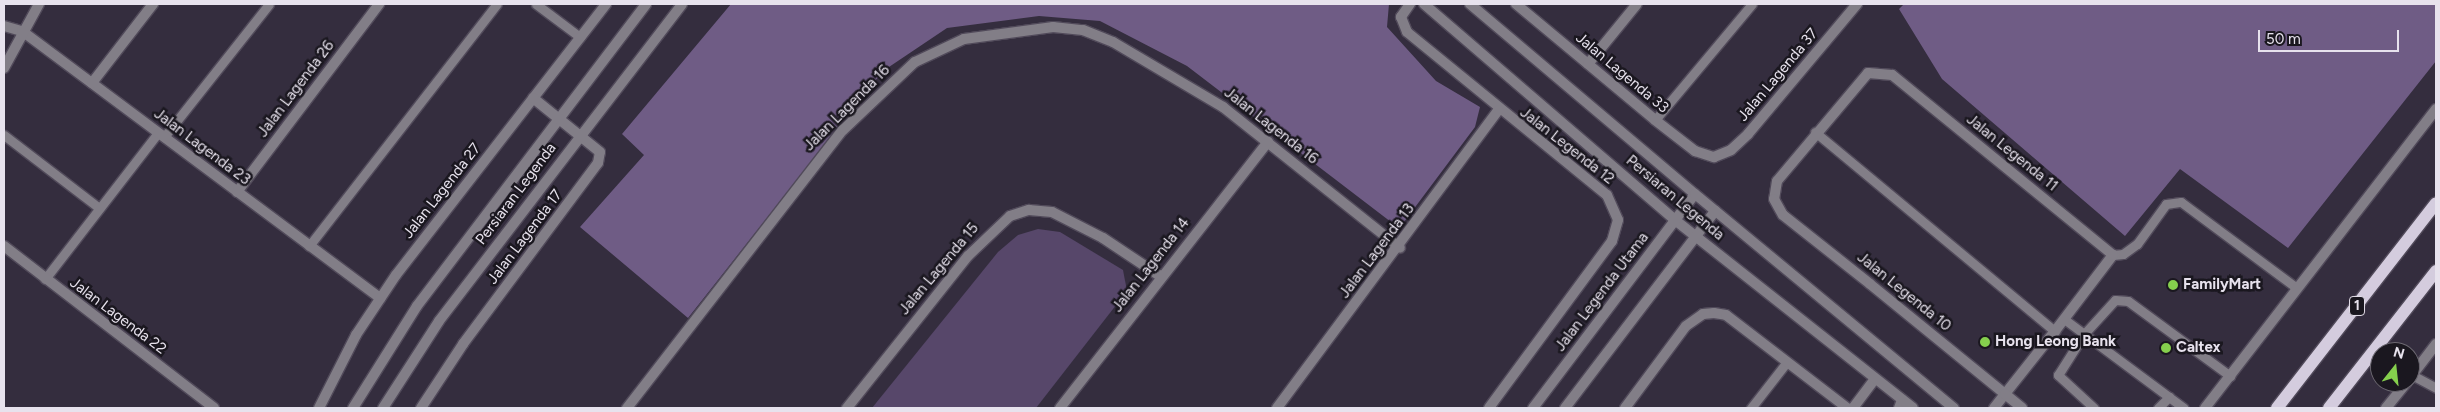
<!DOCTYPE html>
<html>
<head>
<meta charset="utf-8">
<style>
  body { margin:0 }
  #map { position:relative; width:2440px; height:412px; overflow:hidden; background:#342d3e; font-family:Figtree,sans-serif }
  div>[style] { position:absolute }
  .green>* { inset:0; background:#57476a }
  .forest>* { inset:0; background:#6f5c85 }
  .roads { filter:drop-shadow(1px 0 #514a5a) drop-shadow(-1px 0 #514a5a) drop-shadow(0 1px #514a5a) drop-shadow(0 -1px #514a5a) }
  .service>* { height:9px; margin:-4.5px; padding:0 4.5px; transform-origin:4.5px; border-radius:4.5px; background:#827e87 }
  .minor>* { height:10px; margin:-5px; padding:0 5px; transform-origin:5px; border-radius:5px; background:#827e87 }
  .tertiary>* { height:10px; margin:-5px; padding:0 5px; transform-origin:5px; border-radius:5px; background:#827e87 }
  .primary>* { height:12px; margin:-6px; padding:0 6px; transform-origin:6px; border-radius:6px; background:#d4ccde }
  .dots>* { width:14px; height:14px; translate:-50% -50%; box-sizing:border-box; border:2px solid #1a171f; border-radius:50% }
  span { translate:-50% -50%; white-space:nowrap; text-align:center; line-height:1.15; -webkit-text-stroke:5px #1a171f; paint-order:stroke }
  .shield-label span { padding:1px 4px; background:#1a171f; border:1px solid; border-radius:4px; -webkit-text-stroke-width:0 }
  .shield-label { font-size:14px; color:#e7e2ed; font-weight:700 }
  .street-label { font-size:15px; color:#e7e2ed }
  .poi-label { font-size:15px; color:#e7e2ed; font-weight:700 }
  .left { translate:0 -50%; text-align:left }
  .frame { position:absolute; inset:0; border:5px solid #e7e2ed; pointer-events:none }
  .north { position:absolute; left:2370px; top:342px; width:50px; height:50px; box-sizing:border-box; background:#1a171f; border:1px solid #6c6871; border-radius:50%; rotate:16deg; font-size:14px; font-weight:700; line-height:20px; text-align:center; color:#e7e2ed }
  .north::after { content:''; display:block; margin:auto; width:18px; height:22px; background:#85cf4d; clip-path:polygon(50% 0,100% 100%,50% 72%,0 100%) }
  .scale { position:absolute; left:2258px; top:30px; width:141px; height:22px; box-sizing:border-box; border:2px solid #e7e2ed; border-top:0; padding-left:6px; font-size:15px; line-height:18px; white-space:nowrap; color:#e7e2ed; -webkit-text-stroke:4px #1a171f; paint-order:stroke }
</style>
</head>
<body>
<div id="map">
  <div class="green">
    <i style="clip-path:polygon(1038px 229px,1060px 232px,1123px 270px,1127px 291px,1036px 408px,872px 408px,998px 252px,1018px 235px)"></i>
  </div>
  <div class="forest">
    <i style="clip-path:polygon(731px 4px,1389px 4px,1387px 27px,1436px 81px,1480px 107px,1475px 127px,1404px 222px,1391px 222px,1187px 66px,1100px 21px,1039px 16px,947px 28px,883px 71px,688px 318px,580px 227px,644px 155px,622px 134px)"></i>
    <i style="clip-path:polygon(1904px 4px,2436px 4px,2436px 61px,2288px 248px,2180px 169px,2125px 236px,1942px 79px,1899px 9px)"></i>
  </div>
  <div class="roads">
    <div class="service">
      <i style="left:536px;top:4px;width:55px;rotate:36.9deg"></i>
      <i style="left:1655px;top:120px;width:151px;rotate:-50.1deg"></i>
      <i style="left:1815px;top:132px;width:312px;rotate:39.7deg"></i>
      <i style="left:4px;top:135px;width:120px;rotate:37.5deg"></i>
      <i style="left:164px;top:137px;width:169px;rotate:-51.7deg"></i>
      <i style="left:309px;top:246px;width:306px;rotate:-52.2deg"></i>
      <i style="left:2113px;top:255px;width:10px;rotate:-6deg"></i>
      <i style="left:2123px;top:254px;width:17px;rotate:-36deg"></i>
      <i style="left:2137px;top:244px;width:49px;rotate:-54.1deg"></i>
      <i style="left:2166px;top:204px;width:15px;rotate:-8deg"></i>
      <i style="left:2181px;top:202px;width:144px;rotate:36.6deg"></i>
      <i style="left:45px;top:279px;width:185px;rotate:-52.3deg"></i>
      <i style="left:2064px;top:319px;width:149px;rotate:36.6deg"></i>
      <i style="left:2412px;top:375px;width:27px;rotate:28deg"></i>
      <i style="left:1751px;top:408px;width:57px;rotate:-52.1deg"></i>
      <i style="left:2094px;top:408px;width:49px;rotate:-137.5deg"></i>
      <i style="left:2058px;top:375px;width:49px;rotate:-57.6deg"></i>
      <i style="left:2084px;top:334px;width:46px;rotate:-47.6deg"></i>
      <i style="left:2115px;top:300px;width:13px;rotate:4deg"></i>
      <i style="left:2128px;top:301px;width:127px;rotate:36.3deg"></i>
      <i style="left:2158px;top:408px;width:16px;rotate:-45deg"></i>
    </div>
    <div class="minor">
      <i style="left:1410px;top:4px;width:16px;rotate:125deg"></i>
      <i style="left:1401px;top:17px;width:16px;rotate:68deg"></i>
      <i style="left:1407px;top:32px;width:258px;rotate:39.2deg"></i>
      <i style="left:1607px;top:195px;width:27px;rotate:66deg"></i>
      <i style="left:1618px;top:220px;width:22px;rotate:106deg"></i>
      <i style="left:1612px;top:241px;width:207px;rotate:126.4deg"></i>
      <i style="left:1424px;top:4px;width:331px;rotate:40.7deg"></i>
      <i style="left:1470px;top:4px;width:294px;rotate:40.2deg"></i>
      <i style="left:1516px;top:4px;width:181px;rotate:39.8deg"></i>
      <i style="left:1655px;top:120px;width:51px;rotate:37.8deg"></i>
      <i style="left:1695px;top:151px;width:20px;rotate:18deg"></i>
      <i style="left:1714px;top:157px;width:18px;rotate:-22deg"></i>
      <i style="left:1731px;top:150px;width:23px;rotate:-43deg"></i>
      <i style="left:1748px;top:134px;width:170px;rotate:-50deg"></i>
      <i style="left:4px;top:26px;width:19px;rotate:16deg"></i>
      <i style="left:22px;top:31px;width:447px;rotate:36.7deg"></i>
      <i style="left:1588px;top:64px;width:77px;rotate:-50.8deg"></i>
      <i style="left:4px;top:68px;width:73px;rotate:-61.3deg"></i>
      <i style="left:92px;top:83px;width:100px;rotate:-52.3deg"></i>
      <i style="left:237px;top:192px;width:236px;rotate:-52.9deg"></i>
      <i style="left:4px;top:246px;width:265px;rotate:37.6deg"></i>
      <i style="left:2410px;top:378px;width:43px;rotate:-52.6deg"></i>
      <i style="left:319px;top:408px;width:82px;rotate:-63.1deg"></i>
      <i style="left:356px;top:335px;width:72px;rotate:-56.3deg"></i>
      <i style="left:396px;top:275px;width:343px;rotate:-52.2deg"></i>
      <i style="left:353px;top:408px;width:120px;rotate:-57.9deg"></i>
      <i style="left:417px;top:306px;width:379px;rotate:-52.8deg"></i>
      <i style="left:383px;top:408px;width:103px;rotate:-57.2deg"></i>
      <i style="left:439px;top:321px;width:399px;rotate:-52.5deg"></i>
      <i style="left:421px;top:408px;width:77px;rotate:-56.7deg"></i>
      <i style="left:463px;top:344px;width:226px;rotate:-53.3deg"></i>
      <i style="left:598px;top:163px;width:11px;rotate:-80deg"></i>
      <i style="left:600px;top:152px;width:86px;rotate:-141.1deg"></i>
      <i style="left:627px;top:408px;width:352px;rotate:-52.2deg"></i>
      <i style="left:843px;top:130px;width:99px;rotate:-43.4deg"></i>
      <i style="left:915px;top:62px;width:54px;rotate:-25.1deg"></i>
      <i style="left:964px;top:39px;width:90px;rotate:-7.7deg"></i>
      <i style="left:1053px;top:27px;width:30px;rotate:6deg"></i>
      <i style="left:1083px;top:30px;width:32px;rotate:22deg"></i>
      <i style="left:1113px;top:42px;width:128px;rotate:30.6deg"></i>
      <i style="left:1223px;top:107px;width:226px;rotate:38.5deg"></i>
      <i style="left:847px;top:408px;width:194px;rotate:-51.5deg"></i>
      <i style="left:968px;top:256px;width:58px;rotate:-43.6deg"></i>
      <i style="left:1010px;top:216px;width:20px;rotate:-18deg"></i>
      <i style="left:1029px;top:210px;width:23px;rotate:5deg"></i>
      <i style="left:1052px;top:212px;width:57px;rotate:27deg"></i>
      <i style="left:1103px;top:238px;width:69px;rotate:33.7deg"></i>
      <i style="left:1060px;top:408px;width:338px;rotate:-52deg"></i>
      <i style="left:1277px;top:408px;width:371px;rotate:-53.4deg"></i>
      <i style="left:1625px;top:408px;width:102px;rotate:-53.4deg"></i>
      <i style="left:1686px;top:326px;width:21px;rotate:-35deg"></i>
      <i style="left:1703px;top:314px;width:11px;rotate:-5deg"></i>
      <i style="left:1714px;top:313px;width:12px;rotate:9deg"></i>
      <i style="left:1726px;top:315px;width:153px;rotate:37.5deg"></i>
      <i style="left:1853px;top:408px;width:36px;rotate:-53deg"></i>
      <i style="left:1899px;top:408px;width:9px;rotate:-69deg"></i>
      <i style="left:1994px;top:408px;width:18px;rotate:-52deg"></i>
      <i style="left:2005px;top:394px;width:80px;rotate:-51.6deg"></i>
      <i style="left:2055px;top:331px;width:96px;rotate:-52.7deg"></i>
      <i style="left:2113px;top:255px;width:285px;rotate:-140.8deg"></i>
      <i style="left:1892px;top:75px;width:24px;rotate:-175deg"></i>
      <i style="left:1868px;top:73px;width:141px;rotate:130.1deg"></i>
      <i style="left:1777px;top:181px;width:18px;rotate:99deg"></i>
      <i style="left:1774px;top:199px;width:18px;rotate:61deg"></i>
      <i style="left:1783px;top:215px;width:111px;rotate:38.4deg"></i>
      <i style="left:1870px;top:284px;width:174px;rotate:39.2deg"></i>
      <i style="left:2005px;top:394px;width:22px;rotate:39deg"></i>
      <i style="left:2205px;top:408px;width:378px;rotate:-52.3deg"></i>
      <i style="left:2386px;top:408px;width:33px;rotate:-51deg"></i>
    </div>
    <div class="tertiary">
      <i style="left:1675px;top:220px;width:303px;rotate:38.3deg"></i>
      <i style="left:1533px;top:408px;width:268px;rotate:-52.9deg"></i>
      <i style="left:1695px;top:194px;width:336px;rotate:39.6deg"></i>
      <i style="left:1565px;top:408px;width:248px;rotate:-52.7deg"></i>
    </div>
    <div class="primary">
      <i style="left:2277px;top:408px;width:259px;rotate:-52.2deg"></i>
      <i style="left:2329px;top:408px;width:174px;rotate:-52deg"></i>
    </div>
  </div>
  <div class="dots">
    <i style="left:2173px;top:285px;background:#85cf4d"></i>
    <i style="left:1985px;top:342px;background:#85cf4d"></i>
    <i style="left:2166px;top:348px;background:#85cf4d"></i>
  </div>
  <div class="shield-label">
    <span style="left:2357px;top:306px">1</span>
  </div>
  <div class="street-label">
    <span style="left:1622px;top:73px;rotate:40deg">Jalan Lagenda 33</span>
    <span style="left:1778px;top:75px;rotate:-50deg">Jalan Lagenda 37</span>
    <span style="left:296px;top:89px;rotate:-53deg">Jalan Lagenda 26</span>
    <span style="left:847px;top:108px;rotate:-45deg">Jalan Lagenda 16</span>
    <span style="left:1271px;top:126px;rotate:38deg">Jalan Lagenda 16</span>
    <span style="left:1567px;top:146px;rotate:38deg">Jalan Legenda 12</span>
    <span style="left:202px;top:147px;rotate:37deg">Jalan Lagenda 23</span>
    <span style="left:2012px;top:153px;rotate:39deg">Jalan Legenda 11</span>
    <span style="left:442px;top:191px;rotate:-52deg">Jalan Lagenda 27</span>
    <span style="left:516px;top:194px;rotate:-53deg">Persiaran Legenda</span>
    <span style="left:1675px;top:198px;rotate:40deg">Persiaran Legenda</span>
    <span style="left:525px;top:237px;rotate:-53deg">Jalan Lagenda 17</span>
    <span style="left:1377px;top:251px;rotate:-53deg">Jalan Lagenda 13</span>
    <span style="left:1151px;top:265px;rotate:-52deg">Jalan Lagenda 14</span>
    <span style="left:939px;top:269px;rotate:-50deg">Jalan Lagenda 15</span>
    <span style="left:1602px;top:292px;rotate:-53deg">Jalan Legenda Utama</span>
    <span style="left:1904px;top:292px;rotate:39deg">Jalan Legenda 10</span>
    <span style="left:118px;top:316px;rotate:37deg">Jalan Lagenda 22</span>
  </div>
  <div class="poi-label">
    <span class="left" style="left:2183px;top:285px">FamilyMart</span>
    <span class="left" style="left:1995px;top:342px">Hong Leong Bank</span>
    <span class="left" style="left:2176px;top:348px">Caltex</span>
  </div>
  <div class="frame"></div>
  <div class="north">N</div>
  <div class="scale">50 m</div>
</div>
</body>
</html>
